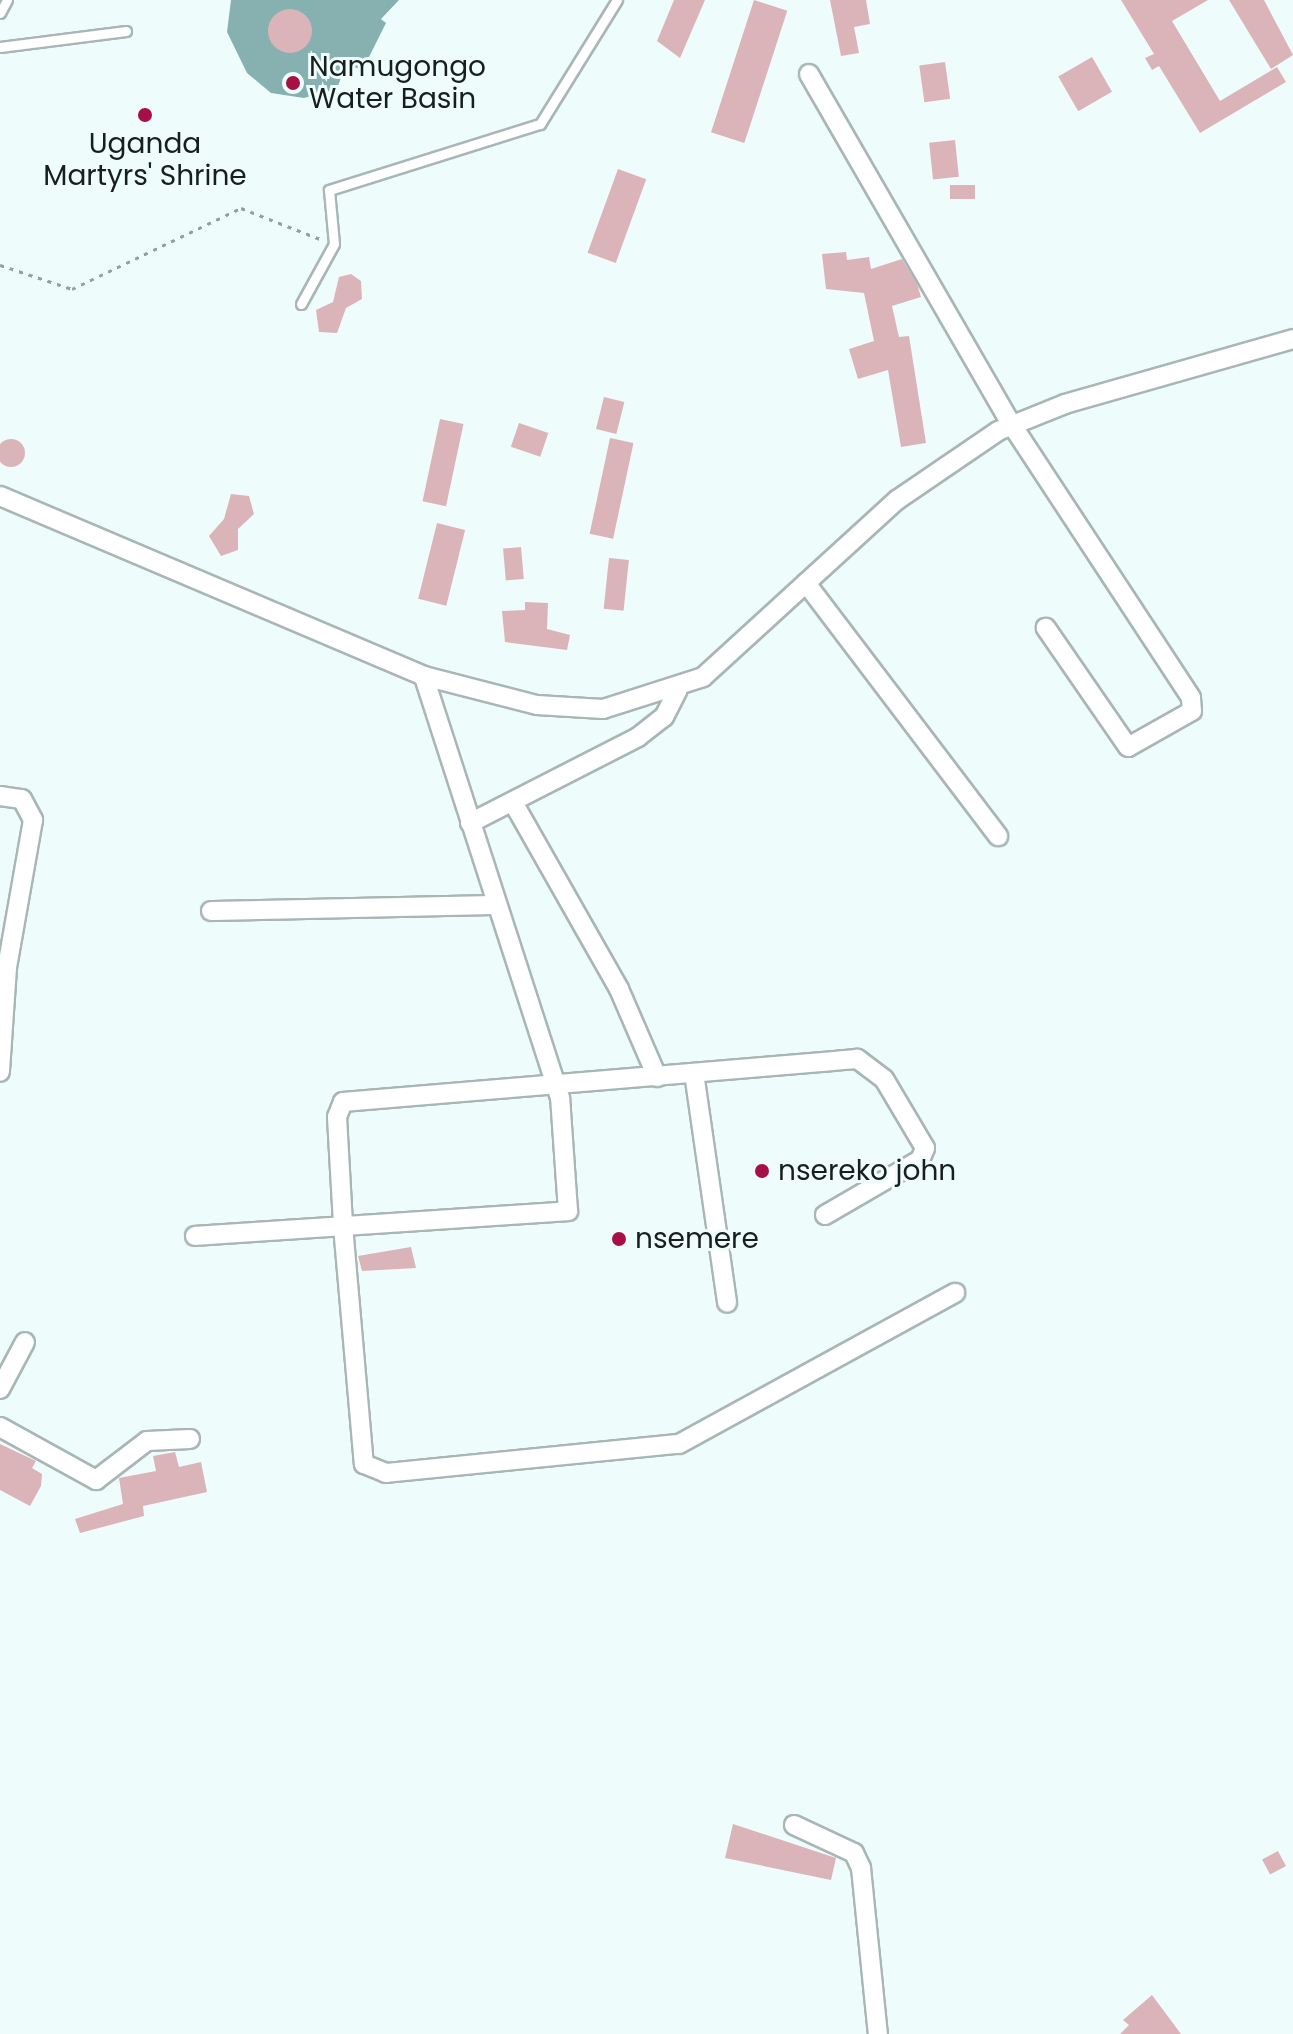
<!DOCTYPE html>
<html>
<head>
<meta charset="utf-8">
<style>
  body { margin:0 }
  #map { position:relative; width:1293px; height:2034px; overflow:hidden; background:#eefcfc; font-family:Poppins,sans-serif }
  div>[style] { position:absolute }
  .water>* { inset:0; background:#87b1b0 }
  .building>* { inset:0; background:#dbb4b9; transform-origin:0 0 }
  .round { border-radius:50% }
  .path>* { height:3px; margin-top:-1.5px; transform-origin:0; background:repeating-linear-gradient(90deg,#949f9f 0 4px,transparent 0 10px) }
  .roads { filter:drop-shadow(2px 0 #a9b6b6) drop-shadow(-2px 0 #a9b6b6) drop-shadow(0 2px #a9b6b6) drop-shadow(0 -2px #a9b6b6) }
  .service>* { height:9px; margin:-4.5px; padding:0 4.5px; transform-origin:4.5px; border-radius:4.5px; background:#fff }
  .minor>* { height:18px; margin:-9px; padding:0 9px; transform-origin:9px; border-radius:9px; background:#fff }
  .dots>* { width:22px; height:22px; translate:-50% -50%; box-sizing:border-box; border:4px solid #eefcfc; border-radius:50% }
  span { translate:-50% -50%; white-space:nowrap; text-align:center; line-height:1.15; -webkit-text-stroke:6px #eefcfc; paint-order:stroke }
  .poi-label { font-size:28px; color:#181d1d }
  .left { translate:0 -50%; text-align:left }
</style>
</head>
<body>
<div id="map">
  <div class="water">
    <i style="clip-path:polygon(231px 0,399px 0,381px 19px,386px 23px,363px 69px,345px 66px,337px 89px,304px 98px,271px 93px,247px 73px,227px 32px)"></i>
  </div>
  <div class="building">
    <i style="clip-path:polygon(674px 0,705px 0,680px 58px,657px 41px)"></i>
    <i style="left:754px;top:0;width:35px;height:139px;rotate:18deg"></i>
    <i style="clip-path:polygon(830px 0,866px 0,870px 24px,854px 27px,859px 53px,841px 56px)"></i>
    <i style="clip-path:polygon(1121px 0,1208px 0,1172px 21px,1220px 101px,1277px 67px,1286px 82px,1200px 133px,1159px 66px,1152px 70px,1145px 58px,1154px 54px)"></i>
    <i style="clip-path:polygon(1229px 0,1264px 0,1293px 55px,1271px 69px)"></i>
    <i class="round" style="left:268px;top:9px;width:44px;height:44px"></i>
    <i style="left:1092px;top:57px;width:40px;height:39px;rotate:60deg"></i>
    <i style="left:945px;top:62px;width:37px;height:26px;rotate:82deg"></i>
    <i style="left:955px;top:140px;width:37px;height:26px;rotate:84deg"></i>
    <i style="left:618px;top:169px;width:30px;height:89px;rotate:20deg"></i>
    <i style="left:950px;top:185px;width:25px;height:14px"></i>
    <i style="clip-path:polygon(846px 252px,847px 260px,869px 257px,871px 269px,902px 259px,917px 284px,921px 297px,892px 306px,899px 337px,909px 336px,926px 443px,901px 447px,888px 370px,858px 379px,849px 349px,874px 341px,864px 293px,826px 289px,822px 254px)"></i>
    <i style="clip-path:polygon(351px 274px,361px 281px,362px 299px,346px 308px,337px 333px,319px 332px,316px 310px,333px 302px,339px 277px)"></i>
    <i style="left:604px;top:397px;width:21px;height:33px;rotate:14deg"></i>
    <i style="left:440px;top:419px;width:24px;height:84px;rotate:12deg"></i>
    <i style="left:519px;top:423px;width:31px;height:25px;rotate:19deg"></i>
    <i style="left:610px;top:438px;width:24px;height:98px;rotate:12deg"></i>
    <i class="round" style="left:-3px;top:439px;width:28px;height:28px"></i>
    <i style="clip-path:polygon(231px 494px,249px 496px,254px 514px,238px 529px,238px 550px,221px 556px,209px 536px,224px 519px)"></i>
    <i style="left:437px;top:523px;width:29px;height:78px;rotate:14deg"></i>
    <i style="left:521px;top:547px;width:32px;height:18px;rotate:85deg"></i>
    <i style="left:609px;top:558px;width:20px;height:51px;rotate:6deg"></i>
    <i style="clip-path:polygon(525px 602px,548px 603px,547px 629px,570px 635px,567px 650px,505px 642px,502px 611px,525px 610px)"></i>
    <i style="clip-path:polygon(411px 1247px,416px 1268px,362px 1271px,358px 1256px)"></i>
    <i style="clip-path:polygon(0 1444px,36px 1461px,32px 1468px,42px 1474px,41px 1486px,30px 1506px,0 1490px)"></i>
    <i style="clip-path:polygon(175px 1452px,179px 1467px,201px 1462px,207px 1492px,143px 1506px,144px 1516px,80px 1533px,75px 1519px,123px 1504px,119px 1478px,156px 1471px,153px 1456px)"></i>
    <i style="clip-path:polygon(733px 1824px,836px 1858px,831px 1880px,725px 1858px)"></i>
    <i style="left:1278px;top:1851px;width:17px;height:18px;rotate:62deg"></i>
    <i style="clip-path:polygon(1152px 1995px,1181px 2034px,1120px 2034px,1129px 2025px,1123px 2020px)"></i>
  </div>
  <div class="path">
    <i style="left:0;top:265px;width:76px;rotate:18.4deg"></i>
    <i style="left:72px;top:289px;width:187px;rotate:-25.6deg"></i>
    <i style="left:241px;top:208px;width:85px;rotate:21.4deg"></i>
  </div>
  <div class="roads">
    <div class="service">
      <i style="left:0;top:13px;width:15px;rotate:-62deg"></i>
      <i style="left:0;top:47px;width:127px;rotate:-7.2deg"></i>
      <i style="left:301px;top:304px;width:68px;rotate:-61.2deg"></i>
      <i style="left:334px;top:244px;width:54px;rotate:-95.3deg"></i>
      <i style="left:329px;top:190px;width:221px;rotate:-17.4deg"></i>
      <i style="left:540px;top:124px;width:146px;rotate:-58.2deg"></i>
    </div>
    <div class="minor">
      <i style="left:809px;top:74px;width:405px;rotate:60deg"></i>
      <i style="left:1012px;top:425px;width:326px;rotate:56.7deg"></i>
      <i style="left:1191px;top:698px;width:13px;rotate:86deg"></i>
      <i style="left:1192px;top:711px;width:73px;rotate:150.6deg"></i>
      <i style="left:1128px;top:747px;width:145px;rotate:-124.6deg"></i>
      <i style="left:0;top:496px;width:461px;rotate:23deg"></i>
      <i style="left:424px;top:676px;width:117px;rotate:14.4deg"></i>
      <i style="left:537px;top:705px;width:66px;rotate:3.5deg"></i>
      <i style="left:603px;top:709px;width:105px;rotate:-17.7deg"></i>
      <i style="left:703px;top:677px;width:263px;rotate:-42.4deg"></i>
      <i style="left:897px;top:500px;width:122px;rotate:-34.3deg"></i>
      <i style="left:998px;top:431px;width:72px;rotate:-21.9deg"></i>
      <i style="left:1065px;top:404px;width:237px;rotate:-15.9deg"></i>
      <i style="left:806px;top:583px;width:318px;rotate:52.8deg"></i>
      <i style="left:0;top:796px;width:22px;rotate:8deg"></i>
      <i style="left:22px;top:799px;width:24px;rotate:62deg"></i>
      <i style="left:33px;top:820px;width:150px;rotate:100deg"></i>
      <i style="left:7px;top:968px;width:104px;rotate:93.9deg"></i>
      <i style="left:514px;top:804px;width:213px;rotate:60.4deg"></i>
      <i style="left:619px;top:989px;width:96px;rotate:66.6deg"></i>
      <i style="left:470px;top:823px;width:189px;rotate:-27.1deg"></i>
      <i style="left:638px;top:737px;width:33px;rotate:-38deg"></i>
      <i style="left:664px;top:717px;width:30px;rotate:-63deg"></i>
      <i style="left:211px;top:911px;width:285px;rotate:-1.2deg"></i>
      <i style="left:694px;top:1073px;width:232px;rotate:81.8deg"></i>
      <i style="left:825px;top:1215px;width:110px;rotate:-30.1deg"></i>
      <i style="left:920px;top:1160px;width:13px;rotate:-67deg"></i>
      <i style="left:925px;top:1148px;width:80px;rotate:-120.7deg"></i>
      <i style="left:884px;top:1079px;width:34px;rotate:-143deg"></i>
      <i style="left:857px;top:1059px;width:516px;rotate:175.22deg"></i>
      <i style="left:343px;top:1102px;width:16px;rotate:112deg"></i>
      <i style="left:337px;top:1117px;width:109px;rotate:86.8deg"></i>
      <i style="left:343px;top:1226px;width:239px;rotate:85deg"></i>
      <i style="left:364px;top:1464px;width:24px;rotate:22deg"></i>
      <i style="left:386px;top:1473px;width:294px;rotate:-5.7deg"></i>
      <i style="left:679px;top:1444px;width:315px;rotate:-28.7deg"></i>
      <i style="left:195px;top:1236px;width:374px;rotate:-3.8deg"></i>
      <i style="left:568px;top:1211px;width:113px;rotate:-94deg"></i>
      <i style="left:560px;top:1098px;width:443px;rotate:-107.9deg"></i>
      <i style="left:0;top:1389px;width:53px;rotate:-62deg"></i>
      <i style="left:0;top:1427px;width:110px;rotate:28.9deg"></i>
      <i style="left:96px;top:1480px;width:64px;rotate:-37.4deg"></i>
      <i style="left:147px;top:1441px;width:43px;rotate:-2.7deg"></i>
      <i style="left:794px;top:1825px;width:66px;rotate:25deg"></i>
      <i style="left:854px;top:1853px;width:17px;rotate:65deg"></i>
      <i style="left:861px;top:1868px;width:167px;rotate:84.2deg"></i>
    </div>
  </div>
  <div class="dots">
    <i style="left:293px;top:83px;background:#a71045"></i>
    <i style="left:145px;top:115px;background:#a71045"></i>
    <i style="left:762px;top:1171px;background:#a71045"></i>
    <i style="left:619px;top:1239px;background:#a71045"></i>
  </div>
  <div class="poi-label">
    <span class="left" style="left:309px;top:83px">Namugongo<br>Water Basin</span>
    <span style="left:145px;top:160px">Uganda<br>Martyrs' Shrine</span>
    <span class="left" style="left:778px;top:1171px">nsereko john</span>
    <span class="left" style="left:635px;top:1239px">nsemere</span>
  </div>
</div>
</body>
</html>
